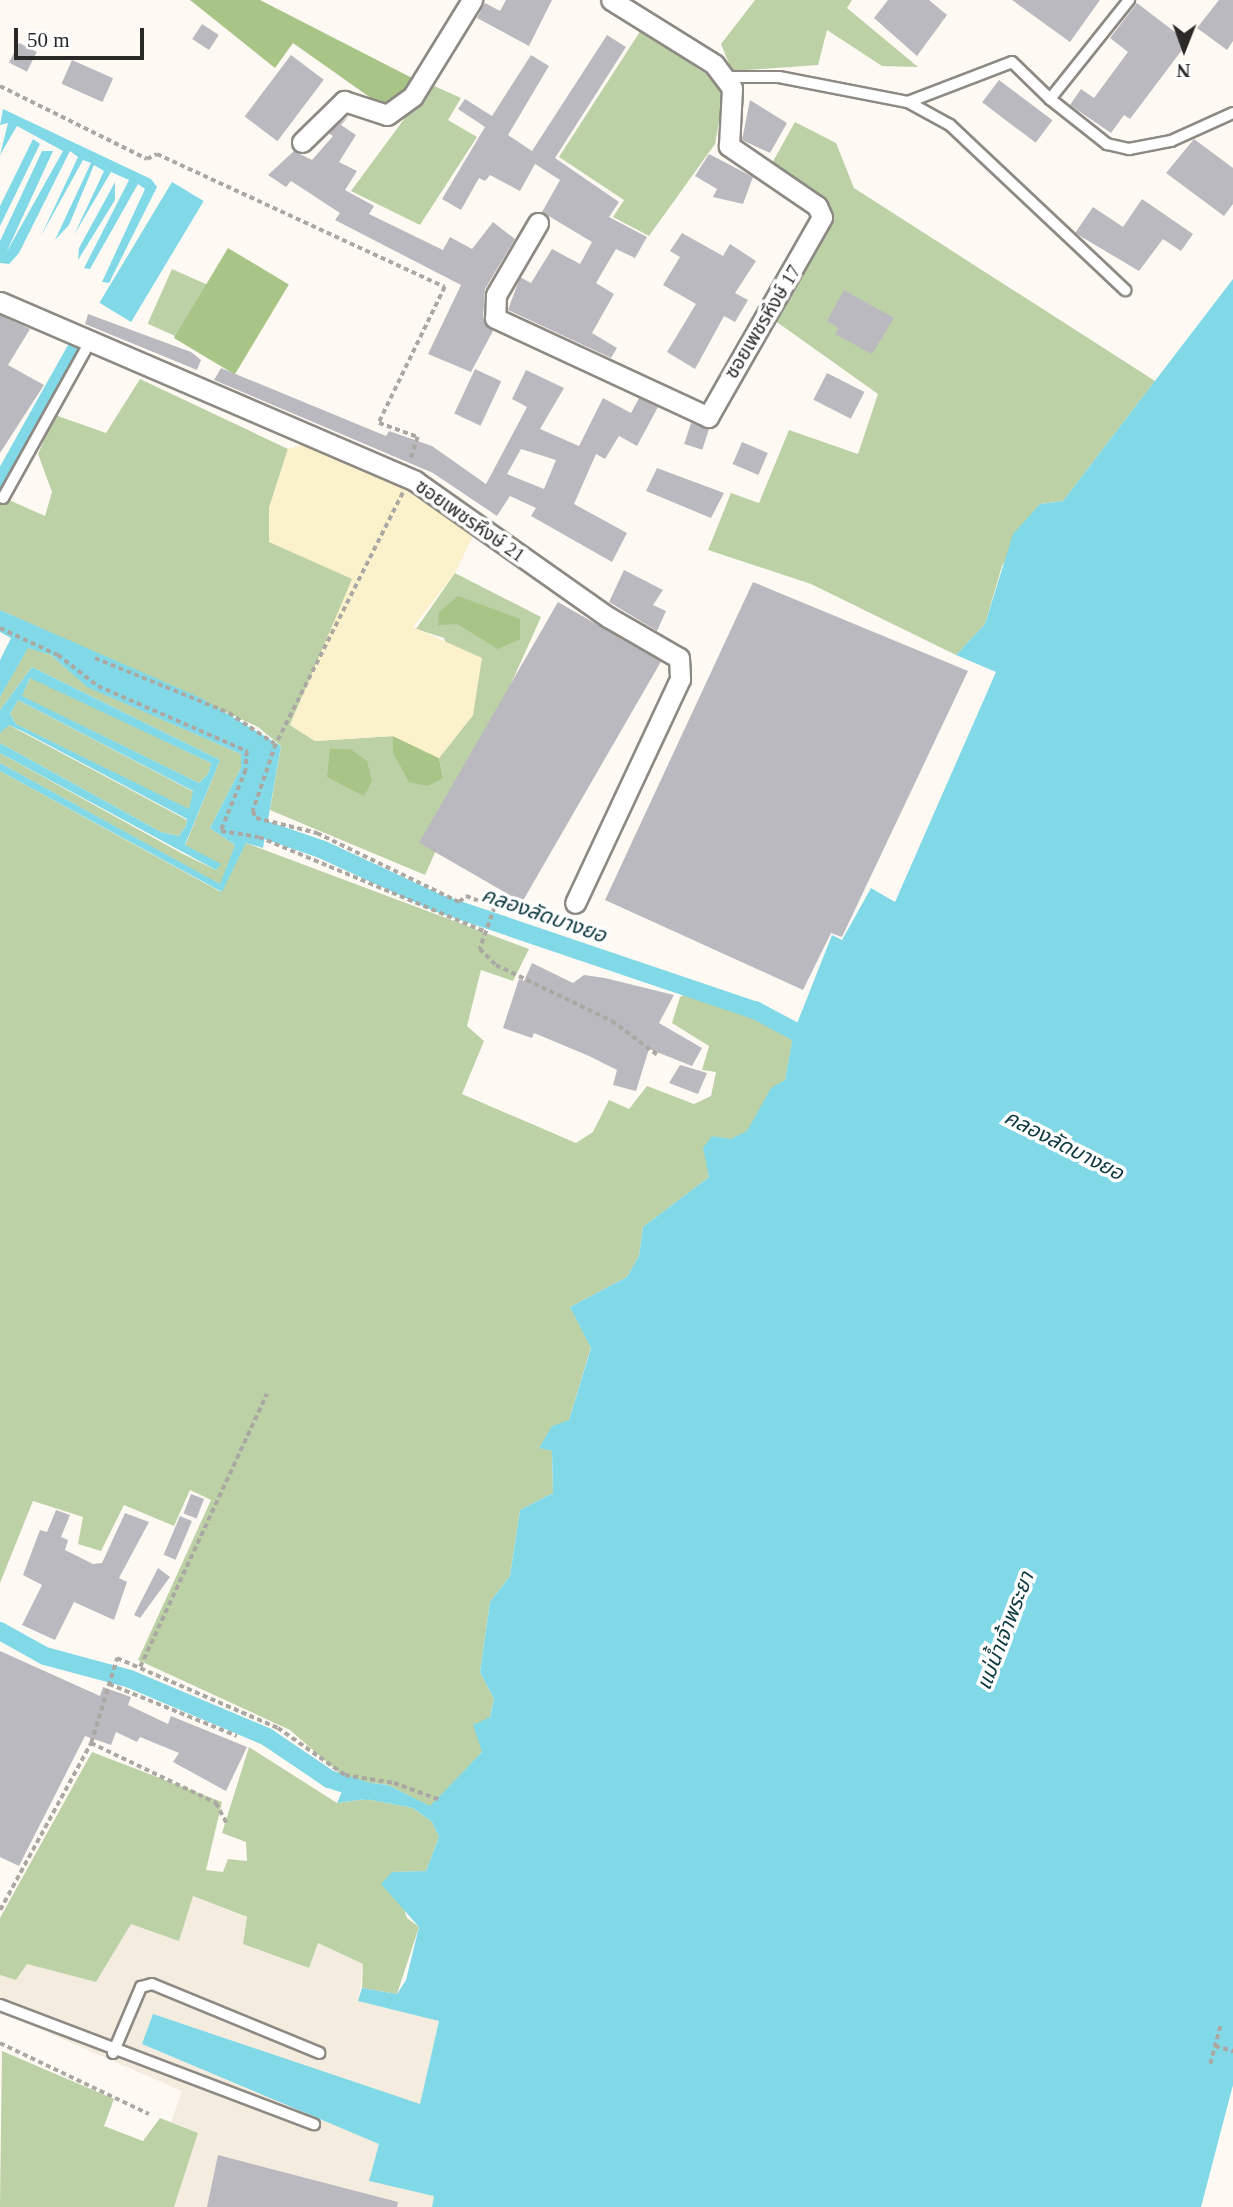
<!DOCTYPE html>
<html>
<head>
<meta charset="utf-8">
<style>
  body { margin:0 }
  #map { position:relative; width:1233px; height:2207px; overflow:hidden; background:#fefaf3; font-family:"Times New Roman","Noto Sans Thai",serif }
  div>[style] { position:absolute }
  .built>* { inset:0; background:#f4ecdf }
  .green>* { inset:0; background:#bdd1a6; transform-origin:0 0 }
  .forest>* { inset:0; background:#a9c487; transform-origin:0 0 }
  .sand>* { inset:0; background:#fbf1cb }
  .water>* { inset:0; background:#81d9e8; transform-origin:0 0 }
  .canal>* { height:18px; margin:-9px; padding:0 9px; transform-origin:9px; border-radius:9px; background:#81d9e8 }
  .building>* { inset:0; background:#bab9c0; transform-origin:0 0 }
  .path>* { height:3.5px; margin-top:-1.75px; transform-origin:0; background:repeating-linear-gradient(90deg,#aba8a3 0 5px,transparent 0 8.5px) }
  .roads { filter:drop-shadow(2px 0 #8d8a84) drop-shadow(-2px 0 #8d8a84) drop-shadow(0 2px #8d8a84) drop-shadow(0 -2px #8d8a84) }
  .lane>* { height:10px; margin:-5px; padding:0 5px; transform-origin:5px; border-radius:5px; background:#fff }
  .street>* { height:19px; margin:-9.5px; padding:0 9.5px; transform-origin:9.5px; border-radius:9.5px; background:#fff }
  span { translate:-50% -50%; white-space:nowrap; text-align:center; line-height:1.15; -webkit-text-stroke:7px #fff; paint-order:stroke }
  .street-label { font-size:19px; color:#2b2927 }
  .water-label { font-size:21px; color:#0d383f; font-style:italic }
  .north { position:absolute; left:1149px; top:14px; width:70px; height:70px; -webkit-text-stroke:5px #fff; paint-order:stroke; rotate:181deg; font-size:19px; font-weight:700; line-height:28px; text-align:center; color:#2b2927 }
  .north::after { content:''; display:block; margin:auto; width:24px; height:32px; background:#2b2927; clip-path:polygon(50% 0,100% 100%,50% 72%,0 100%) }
  .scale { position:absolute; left:14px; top:28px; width:130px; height:32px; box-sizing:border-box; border:4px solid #2b2927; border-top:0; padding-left:9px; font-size:21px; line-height:24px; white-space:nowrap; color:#2b2927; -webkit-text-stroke:5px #fff; paint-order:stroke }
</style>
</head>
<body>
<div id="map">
  <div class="built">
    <i style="clip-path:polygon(193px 1896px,247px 1918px,243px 1944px,309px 1968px,317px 1943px,363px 1964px,359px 2001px,439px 2021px,420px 2104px,321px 2073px,142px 2044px,380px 2144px,435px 2197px,432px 2207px,174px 2207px,198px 2133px,171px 2122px,182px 2091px,0 2012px,0 1975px,16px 1980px,27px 1964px,96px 1982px,131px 1924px)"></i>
  </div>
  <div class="green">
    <i style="clip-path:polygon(755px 0,852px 0,847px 8px,918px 67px,882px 66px,827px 30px,818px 65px,732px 71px,721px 44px)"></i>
    <i style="clip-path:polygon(641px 30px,715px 80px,724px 95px,715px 144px,649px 236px,613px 217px,624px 200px,559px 157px)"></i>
    <i style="clip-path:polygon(430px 84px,461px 98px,448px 120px,477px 137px,420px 225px,351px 191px)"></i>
    <i style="clip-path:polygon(795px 122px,836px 143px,854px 188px,1155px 381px,1063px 501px,1040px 504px,1002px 566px,985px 624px,956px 655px,811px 584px,708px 550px,731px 493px,759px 503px,789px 430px,858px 454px,878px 394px,774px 320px,831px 217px,767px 172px)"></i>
    <i style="left:172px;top:269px;width:43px;height:60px;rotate:24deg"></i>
    <i style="clip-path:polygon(140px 379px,288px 449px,269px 508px,353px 579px,290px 725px,315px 741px,393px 736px,393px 753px,443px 778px,439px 758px,473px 715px,444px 638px,416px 629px,455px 573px,541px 617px,425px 875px,270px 810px,281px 746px,258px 727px,0 610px,0 496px,45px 516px,52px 492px,38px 454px,55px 415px,106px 433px)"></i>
    <i style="clip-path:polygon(28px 647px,51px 655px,88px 687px,241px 754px,241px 768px,210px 828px,235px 845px,221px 885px,0 763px,0 753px,183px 854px,216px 870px,220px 864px,185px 846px,220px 760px,32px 667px,0 710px,0 697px)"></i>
    <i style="clip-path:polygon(31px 677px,211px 763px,208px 774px,199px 783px,21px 696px)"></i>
    <i style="clip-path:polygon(18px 700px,194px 792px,189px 810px,16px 724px,10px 714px)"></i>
    <i style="clip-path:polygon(9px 725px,187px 820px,186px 826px,179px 836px,161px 832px,0 743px,0 731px)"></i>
    <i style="clip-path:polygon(0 771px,221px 892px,246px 843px,529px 949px,513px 981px,481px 970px,467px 1026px,484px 1041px,462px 1094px,576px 1143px,593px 1132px,609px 1100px,629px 1109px,647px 1086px,694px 1104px,711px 1096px,716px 1072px,702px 1070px,709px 1046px,672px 1023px,680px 997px,688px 993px,735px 1008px,793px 1038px,785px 1080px,747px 1131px,707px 1163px,709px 1177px,643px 1227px,639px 1256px,627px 1277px,570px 1307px,591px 1347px,569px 1420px,539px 1447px,552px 1451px,553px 1493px,520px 1510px,510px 1576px,490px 1602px,480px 1672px,494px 1699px,482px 1752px,431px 1807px,388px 1785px,347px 1780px,290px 1730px,138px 1660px,211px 1500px,190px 1490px,174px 1526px,124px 1505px,101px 1551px,78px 1544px,83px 1517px,33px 1501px,0 1583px)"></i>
    <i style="clip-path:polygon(249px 1747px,337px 1803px,366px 1799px,413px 1808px,432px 1822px,439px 1837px,426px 1871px,392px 1872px,407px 1918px,419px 1927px,397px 1994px,362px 1988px,363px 1964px,318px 1943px,309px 1968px,243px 1944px,247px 1917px,193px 1896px,179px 1941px,131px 1924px,96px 1982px,27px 1964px,16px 1980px,0 1975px,0 1918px,92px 1752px,222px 1802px,206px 1870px,223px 1872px,228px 1859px,247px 1861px,246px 1842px,222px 1833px)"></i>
    <i style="clip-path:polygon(2px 2051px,114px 2099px,104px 2126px,143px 2141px,160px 2118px,198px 2133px,174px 2207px,0 2207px)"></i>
  </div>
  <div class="forest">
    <i style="clip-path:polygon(190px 0,260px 0,416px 80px,385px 108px,293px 43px,275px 68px)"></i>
    <i style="left:228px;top:248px;width:71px;height:105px;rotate:31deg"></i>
    <i style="clip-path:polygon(458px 596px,520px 619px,520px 639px,498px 649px,457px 624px,438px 625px,439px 612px)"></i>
    <i style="clip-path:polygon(393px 736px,439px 758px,443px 778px,428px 786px,409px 782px,393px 753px)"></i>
    <i style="clip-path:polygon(330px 749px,350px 749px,367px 761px,372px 781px,364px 796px,327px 777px)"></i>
  </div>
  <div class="sand">
    <i style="clip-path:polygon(310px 443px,389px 480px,474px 534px,455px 573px,413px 627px,482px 658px,473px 715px,439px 758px,393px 736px,315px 741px,290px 725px,352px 579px,269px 542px,269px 508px,288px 449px)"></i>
  </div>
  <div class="water">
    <i style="clip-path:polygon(3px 109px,151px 179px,157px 187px,109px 283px,102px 282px,145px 189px,138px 184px,90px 269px,84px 268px,129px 180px,111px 172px,74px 235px,104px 171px,94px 165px,69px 225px,55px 240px,91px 163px,83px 160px,41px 236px,78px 157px,70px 151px,19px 253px,9px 264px,0 263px,0 241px,42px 151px,53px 151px,6px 253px,63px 151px,17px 126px,0 155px,8px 123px,0 125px)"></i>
    <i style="clip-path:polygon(33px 139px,40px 144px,0 226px,0 206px)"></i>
    <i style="clip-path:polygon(115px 182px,115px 200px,78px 260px,79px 248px)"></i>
    <i style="left:172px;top:182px;width:37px;height:141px;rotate:31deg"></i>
    <i style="clip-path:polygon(1233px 279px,1233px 2085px,1201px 2207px,432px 2207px,434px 2196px,369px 2181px,379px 2144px,142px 2044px,153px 2014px,420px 2104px,439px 2021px,358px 2001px,362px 1988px,397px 1994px,406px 1980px,419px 1927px,381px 1884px,392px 1872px,426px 1871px,439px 1837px,432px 1822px,413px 1808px,366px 1799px,337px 1803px,347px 1780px,388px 1785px,430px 1806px,482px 1752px,473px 1725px,490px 1717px,494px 1699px,480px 1672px,490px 1602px,510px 1576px,520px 1510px,553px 1493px,552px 1451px,539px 1448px,552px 1426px,569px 1420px,591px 1348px,570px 1307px,627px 1277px,639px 1256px,643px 1227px,709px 1177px,703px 1148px,712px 1136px,731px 1139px,747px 1131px,771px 1088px,785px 1080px,794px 1031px,832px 935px,842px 940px,871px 888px,895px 902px,996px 672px,956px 655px,985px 624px,1013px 534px,1040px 504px,1063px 501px)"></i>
    <i style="clip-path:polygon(0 610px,201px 698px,281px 746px,263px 848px,246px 843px,222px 892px,0 771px,0 763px,220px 884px,235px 845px,210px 828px,241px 768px,241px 754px,87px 687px,51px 655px,28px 648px,0 697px,0 660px,11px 638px,0 632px)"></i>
    <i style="clip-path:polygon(evenodd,32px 667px,220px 760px,185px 845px,221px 864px,216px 870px,0 753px,0 743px,161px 832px,179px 836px,186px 826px,187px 819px,26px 733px,9px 725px,0 733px,0 710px,32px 667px,30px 678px,211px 763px,208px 774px,199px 783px,22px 696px,30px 678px,32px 667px,18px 700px,193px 791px,189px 809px,16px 724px,10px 714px,18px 700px)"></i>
  </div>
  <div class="canal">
    <i style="left:0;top:485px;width:154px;rotate:-60.8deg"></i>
    <i style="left:245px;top:823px;width:80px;rotate:18.9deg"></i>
    <i style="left:321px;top:849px;width:129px;rotate:24.8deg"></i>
    <i style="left:438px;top:903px;width:335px;rotate:18.7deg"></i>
    <i style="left:755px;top:1010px;width:68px;rotate:28.1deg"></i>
    <i style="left:0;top:1631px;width:51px;rotate:29.1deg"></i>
    <i style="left:45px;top:1656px;width:88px;rotate:15.1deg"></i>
    <i style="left:130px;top:1679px;width:149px;rotate:22.9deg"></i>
    <i style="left:267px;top:1737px;width:75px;rotate:34.1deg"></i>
    <i style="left:329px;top:1779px;width:39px;rotate:18deg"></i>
  </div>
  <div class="building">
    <i style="clip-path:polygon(506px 0,552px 0,529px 46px,477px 18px,485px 3px,500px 11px)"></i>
    <i style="clip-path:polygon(888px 0,929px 0,947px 15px,917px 56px,874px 18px)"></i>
    <i style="clip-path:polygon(1012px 0,1100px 0,1070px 42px)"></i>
    <i style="clip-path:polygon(1219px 0,1233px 0,1233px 41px,1227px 50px,1197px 28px)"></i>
    <i style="clip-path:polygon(1137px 3px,1188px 42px,1130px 119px,1124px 115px,1111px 133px,1070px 105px,1081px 89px,1094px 98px,1128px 52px,1110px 38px)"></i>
    <i style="left:202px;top:24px;width:20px;height:18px;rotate:33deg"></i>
    <i style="clip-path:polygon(607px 35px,626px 47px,555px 158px,619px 202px,609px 217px,647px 237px,635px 258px,616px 249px,596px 283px,614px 294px,592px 333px,617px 348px,611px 358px,508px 310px,520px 277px,531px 283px,552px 249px,580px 264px,592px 242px,542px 212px,560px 180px,535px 164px,520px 191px,490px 175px,485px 181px,479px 178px,461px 210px,442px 199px,485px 127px,458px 109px,465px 99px,492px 116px,531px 55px,549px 66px,508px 135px,532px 151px)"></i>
    <i style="left:19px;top:43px;width:20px;height:22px;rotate:27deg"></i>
    <i style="left:291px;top:55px;width:41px;height:77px;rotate:37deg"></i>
    <i style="left:72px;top:60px;width:45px;height:26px;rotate:24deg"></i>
    <i style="left:999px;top:80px;width:67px;height:28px;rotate:37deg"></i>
    <i style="clip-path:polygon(750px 100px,787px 123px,770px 153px,742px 140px)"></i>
    <i style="clip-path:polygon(349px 116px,341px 125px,356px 135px,339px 162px,357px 171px,345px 190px,374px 206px,369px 214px,443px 250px,450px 237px,472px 249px,493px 222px,515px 239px,485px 289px,483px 318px,493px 331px,471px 372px,428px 354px,461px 285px,335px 220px,340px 213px,291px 181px,286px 187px,268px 175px,294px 151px,312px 160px,333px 136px,328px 133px)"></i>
    <i style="clip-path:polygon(1194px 139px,1233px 168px,1233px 204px,1224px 216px,1166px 173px)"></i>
    <i style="clip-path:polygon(709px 154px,753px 177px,743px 204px,713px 197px,717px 189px,695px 176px)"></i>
    <i style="clip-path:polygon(1142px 199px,1193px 234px,1181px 251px,1163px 239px,1139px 271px,1075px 233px,1093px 207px,1123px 227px)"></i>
    <i style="clip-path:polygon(682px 233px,723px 256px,730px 244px,756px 261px,735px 293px,748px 300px,735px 322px,724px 316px,695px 369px,667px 352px,696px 304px,663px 285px,680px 257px,670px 251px)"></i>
    <i style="clip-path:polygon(844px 290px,894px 318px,872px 354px,835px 334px,839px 328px,827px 321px)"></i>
    <i style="clip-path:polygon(88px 314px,191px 352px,201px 360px,197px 370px,85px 324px)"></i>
    <i style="clip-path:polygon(0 315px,30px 329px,8px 365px,44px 385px,0 453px)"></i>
    <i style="clip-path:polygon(evenodd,221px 368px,386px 436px,389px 431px,432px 446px,486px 484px,527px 407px,512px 399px,526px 370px,564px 388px,540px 429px,579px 446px,603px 398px,631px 413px,639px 398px,658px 407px,637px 446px,619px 436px,605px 459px,596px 454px,574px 504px,627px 533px,612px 562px,531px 516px,536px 508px,510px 496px,497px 516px,433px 473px,214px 380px,221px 368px,521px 449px,556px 460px,544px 489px,507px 474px,521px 449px)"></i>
    <i style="left:475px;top:369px;width:29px;height:49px;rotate:25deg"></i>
    <i style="left:827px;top:373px;width:42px;height:30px;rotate:27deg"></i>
    <i style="left:691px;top:423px;width:19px;height:22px;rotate:18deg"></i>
    <i style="left:742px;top:442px;width:28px;height:24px;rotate:23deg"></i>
    <i style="clip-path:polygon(657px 468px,724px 493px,711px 518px,646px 491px)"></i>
    <i style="clip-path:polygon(624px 570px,663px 590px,653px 605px,666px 611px,657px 631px,609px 602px)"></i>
    <i style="clip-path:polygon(753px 582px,968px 671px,842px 937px,831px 933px,803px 990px,605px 900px)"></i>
    <i style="left:558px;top:602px;width:119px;height:278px;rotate:30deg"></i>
    <i style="clip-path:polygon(532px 963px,573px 983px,584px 975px,605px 978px,674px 995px,659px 1023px,702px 1048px,692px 1066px,649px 1049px,636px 1091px,613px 1085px,617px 1070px,589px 1056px,534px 1033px,532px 1038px,503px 1028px,519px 979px,524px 981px)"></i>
    <i style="clip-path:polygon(680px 1065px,707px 1073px,698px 1094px,669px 1083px)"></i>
    <i style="left:191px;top:1494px;width:14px;height:21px;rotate:21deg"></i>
    <i style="clip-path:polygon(56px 1510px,70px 1515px,61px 1537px,68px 1540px,65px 1550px,93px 1564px,102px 1563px,125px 1513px,149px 1522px,119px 1578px,127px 1582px,114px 1620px,74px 1602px,55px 1640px,22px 1625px,42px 1585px,23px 1575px,40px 1530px,47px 1532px)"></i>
    <i style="left:180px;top:1516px;width:13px;height:42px;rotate:23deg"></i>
    <i style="clip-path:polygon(158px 1568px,170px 1577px,140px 1618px,134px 1615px)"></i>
    <i style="clip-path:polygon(0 1651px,100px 1696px,103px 1687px,131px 1697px,128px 1705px,168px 1724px,171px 1716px,247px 1747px,226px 1791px,173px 1762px,179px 1753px,140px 1737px,137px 1742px,116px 1732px,111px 1745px,85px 1736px,19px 1866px,0 1857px)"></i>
    <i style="clip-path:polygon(218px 2155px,398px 2202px,397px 2207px,207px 2207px)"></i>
  </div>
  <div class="path">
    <i style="left:0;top:86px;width:164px;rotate:26.4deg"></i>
    <i style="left:147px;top:159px;width:11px;rotate:-27deg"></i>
    <i style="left:157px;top:154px;width:317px;rotate:24.8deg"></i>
    <i style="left:445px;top:287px;width:151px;rotate:115.9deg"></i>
    <i style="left:379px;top:423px;width:41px;rotate:19.7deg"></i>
    <i style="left:418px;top:437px;width:25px;rotate:108deg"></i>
    <i style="left:403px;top:493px;width:281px;rotate:116.8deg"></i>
    <i style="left:276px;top:744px;width:71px;rotate:108.9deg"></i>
    <i style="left:253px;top:811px;width:8px;rotate:67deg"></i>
    <i style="left:256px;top:818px;width:63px;rotate:13.8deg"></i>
    <i style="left:317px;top:833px;width:158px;rotate:25.9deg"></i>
    <i style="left:459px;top:902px;width:9px;rotate:-41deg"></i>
    <i style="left:466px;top:896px;width:31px;rotate:21deg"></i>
    <i style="left:495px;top:907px;width:45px;rotate:109.7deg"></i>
    <i style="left:480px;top:949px;width:23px;rotate:45deg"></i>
    <i style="left:496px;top:965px;width:129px;rotate:25.8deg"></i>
    <i style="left:612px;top:1021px;width:59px;rotate:36.7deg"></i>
    <i style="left:0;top:628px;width:64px;rotate:25deg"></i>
    <i style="left:58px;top:655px;width:51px;rotate:37.8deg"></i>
    <i style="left:98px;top:686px;width:163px;rotate:23.6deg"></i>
    <i style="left:247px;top:751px;width:19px;rotate:93deg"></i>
    <i style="left:246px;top:770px;width:66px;rotate:112.3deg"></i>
    <i style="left:221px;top:831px;width:38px;rotate:9deg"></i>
    <i style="left:259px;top:837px;width:246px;rotate:22.7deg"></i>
    <i style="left:95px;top:658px;width:145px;rotate:22.3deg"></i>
    <i style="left:229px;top:713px;width:55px;rotate:34deg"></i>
    <i style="left:140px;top:1667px;width:301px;rotate:-65.1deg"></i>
    <i style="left:109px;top:1684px;width:138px;rotate:22.1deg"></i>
    <i style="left:91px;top:1743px;width:139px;rotate:25.6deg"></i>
    <i style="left:216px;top:1803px;width:24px;rotate:62deg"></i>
    <i style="left:0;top:1910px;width:190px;rotate:-61.4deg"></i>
    <i style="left:91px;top:1743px;width:89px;rotate:-73deg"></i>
    <i style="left:117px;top:1658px;width:176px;rotate:23.5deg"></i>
    <i style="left:278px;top:1728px;width:82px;rotate:35deg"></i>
    <i style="left:345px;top:1775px;width:50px;rotate:9.3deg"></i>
    <i style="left:394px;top:1783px;width:49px;rotate:20.3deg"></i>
    <i style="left:0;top:2043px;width:165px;rotate:25.5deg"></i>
    <i style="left:1215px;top:2046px;width:19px;rotate:16deg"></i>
    <i style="left:1210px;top:2064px;width:39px;rotate:-75deg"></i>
  </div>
  <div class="roads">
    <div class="lane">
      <i style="left:724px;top:77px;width:55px"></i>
      <i style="left:779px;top:77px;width:131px;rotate:11deg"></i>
      <i style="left:908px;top:102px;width:111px;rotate:-21deg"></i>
      <i style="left:1012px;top:62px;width:53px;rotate:44.2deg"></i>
      <i style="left:1050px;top:99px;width:127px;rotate:-51.4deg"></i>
      <i style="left:1050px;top:99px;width:73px;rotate:38.3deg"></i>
      <i style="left:1107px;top:144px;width:23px;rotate:13deg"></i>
      <i style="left:1129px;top:149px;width:43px;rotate:-10.8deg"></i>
      <i style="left:1171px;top:141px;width:68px;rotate:-24.3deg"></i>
      <i style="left:908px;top:102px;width:48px;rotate:28.7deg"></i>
      <i style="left:950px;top:125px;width:241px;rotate:43.3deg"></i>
      <i style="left:3px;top:498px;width:179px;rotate:-60.9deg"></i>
      <i style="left:0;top:2005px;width:336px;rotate:20.8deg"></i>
      <i style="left:113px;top:2053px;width:72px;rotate:-67deg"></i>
      <i style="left:141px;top:1987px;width:11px;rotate:-15deg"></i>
      <i style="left:152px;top:1984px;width:181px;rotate:22.4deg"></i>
    </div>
    <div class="street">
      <i style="left:302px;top:142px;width:59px;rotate:-44.3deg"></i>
      <i style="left:344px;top:101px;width:45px;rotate:18deg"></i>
      <i style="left:387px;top:115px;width:32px;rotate:-36deg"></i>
      <i style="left:413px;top:96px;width:113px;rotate:-58.4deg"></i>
      <i style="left:538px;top:223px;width:83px;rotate:120.3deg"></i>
      <i style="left:496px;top:295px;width:23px;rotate:92deg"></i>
      <i style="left:495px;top:318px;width:235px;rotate:24.9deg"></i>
      <i style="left:708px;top:417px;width:230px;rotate:-60.3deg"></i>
      <i style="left:822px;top:217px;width:12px;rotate:-114deg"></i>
      <i style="left:817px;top:206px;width:107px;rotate:-145.7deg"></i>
      <i style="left:729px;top:146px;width:58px;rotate:-87deg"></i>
      <i style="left:732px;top:88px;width:30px;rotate:-127deg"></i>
      <i style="left:714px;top:64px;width:121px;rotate:-148.1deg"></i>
      <i style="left:0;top:302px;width:452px;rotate:23.3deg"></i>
      <i style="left:415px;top:481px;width:236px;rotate:35.2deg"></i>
      <i style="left:608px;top:617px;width:82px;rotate:30deg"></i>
      <i style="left:679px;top:658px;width:21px;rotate:87deg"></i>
      <i style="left:680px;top:679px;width:247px;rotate:115.1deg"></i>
    </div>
  </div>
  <div class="street-label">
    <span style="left:763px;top:322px;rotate:-59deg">ซอยเพชรหึงษ์ 17</span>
    <span style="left:470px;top:521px;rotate:35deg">ซอยเพชรหึงษ์ 21</span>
  </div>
  <div class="water-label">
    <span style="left:544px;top:915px;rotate:19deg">คลองลัดบางยอ</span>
    <span style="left:1064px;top:1145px;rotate:27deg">คลองลัดบางยอ</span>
    <span style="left:1005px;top:1631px;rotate:-69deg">แม่น้ำเจ้าพระยา</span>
  </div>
  <div class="north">N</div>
  <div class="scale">50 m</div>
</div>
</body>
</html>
